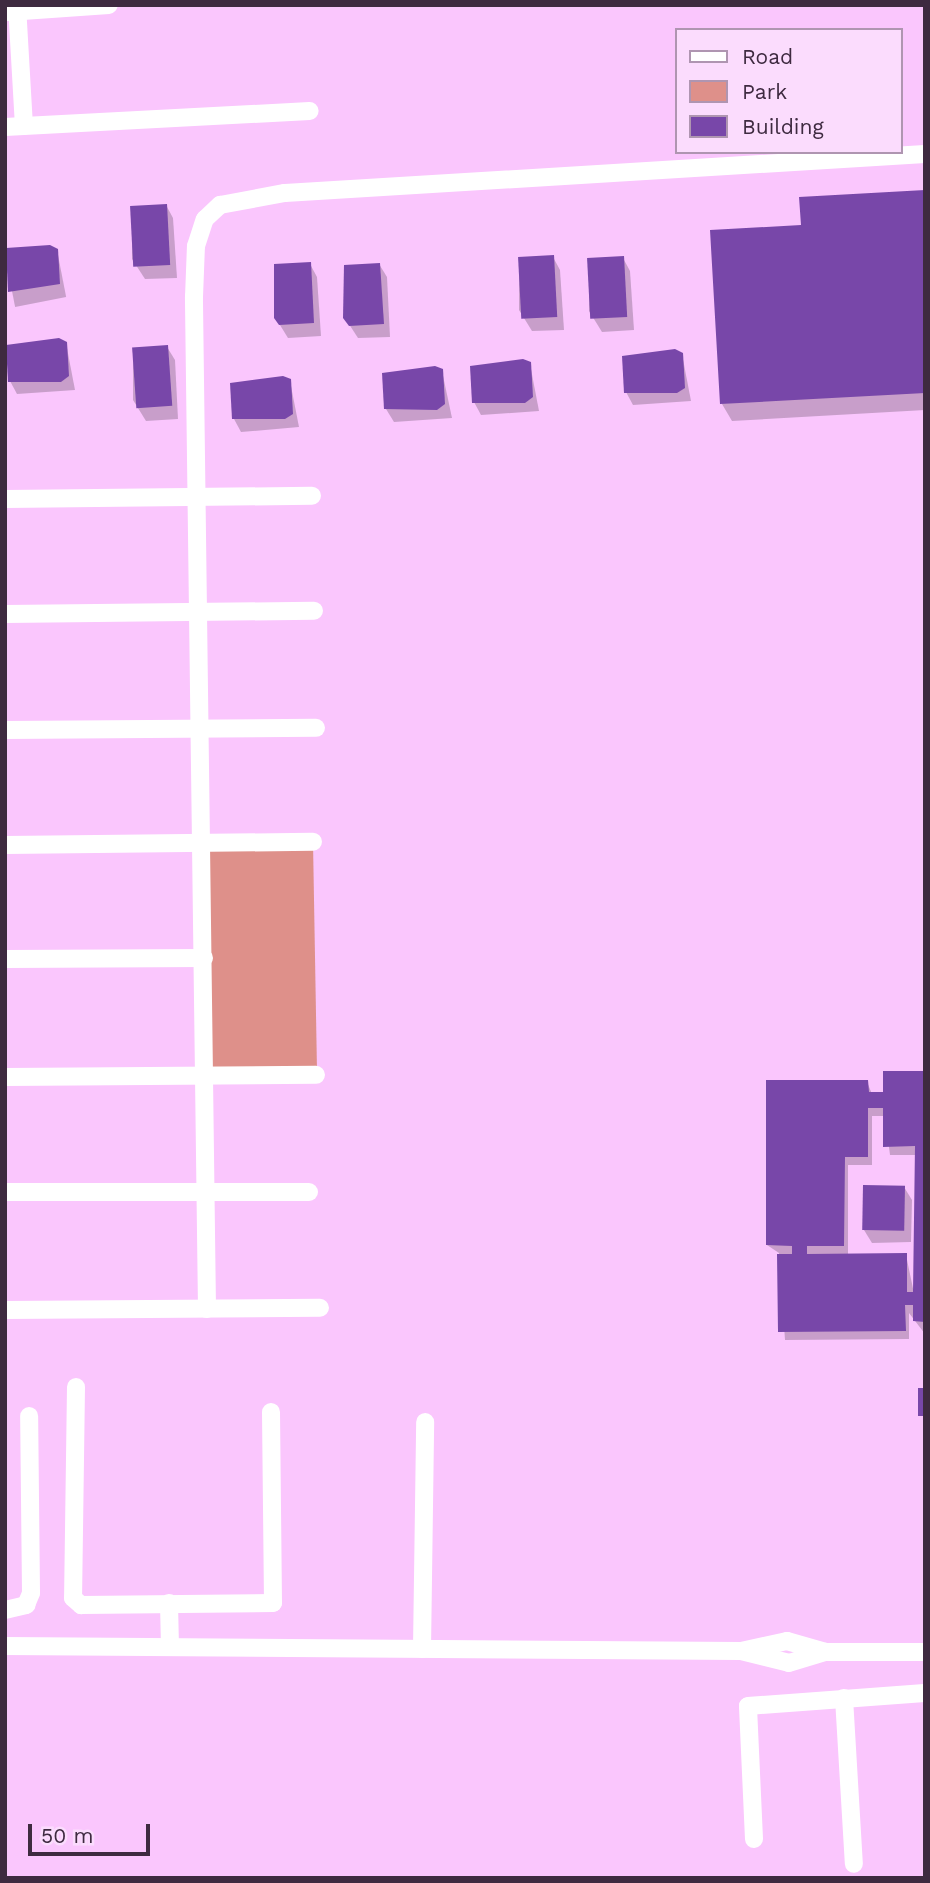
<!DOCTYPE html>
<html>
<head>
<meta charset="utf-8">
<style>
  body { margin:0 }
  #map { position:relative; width:930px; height:1883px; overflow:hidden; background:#fac6fd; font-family:"Work Sans",sans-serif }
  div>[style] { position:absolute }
  .green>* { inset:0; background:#de908a; transform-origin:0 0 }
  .shadow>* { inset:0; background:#0003; transform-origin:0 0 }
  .building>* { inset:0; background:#7847a9; transform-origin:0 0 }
  .minor>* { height:18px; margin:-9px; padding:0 9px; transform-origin:9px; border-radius:9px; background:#fff }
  span { translate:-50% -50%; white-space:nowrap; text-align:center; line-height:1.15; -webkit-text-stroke:7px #fbdcfd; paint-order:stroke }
  .frame { position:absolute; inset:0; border:7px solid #3e2a40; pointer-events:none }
  .legend { position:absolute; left:675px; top:28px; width:228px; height:126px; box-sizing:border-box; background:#fbdcfd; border:2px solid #af95b1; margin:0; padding:9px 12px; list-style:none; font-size:21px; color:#3e2a40 }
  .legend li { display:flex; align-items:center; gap:14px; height:35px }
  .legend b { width:35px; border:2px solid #af95b1 }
  .scale { position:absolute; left:28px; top:1824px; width:122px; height:32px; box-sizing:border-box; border:4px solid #3e2a40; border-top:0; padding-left:9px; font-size:21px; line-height:24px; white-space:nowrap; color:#3e2a40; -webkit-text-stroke:5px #fbdcfd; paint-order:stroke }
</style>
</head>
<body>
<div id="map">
  <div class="green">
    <i style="left:313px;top:842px;width:233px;height:111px;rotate:89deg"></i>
  </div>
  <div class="shadow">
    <i style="clip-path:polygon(925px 192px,925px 410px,732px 421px,722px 404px,712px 232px,803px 227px)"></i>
    <i style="clip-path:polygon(166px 205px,173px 218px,177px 278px,145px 279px,132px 259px,132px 207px)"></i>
    <i style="left:57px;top:250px;width:48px;height:52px;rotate:79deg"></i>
    <i style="clip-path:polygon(553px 257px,560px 270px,564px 330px,532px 331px,519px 310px,519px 259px)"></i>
    <i style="clip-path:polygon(623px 258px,630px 271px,634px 330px,602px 332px,589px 311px,589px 260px)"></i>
    <i style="clip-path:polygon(310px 264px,317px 277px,321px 336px,288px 338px,275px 317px)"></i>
    <i style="clip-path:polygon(379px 264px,387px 277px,390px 337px,358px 338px,345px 318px)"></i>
    <i style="clip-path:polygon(66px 343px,75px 390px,17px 394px,10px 381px)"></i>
    <i style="clip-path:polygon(167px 347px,175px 360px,178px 419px,146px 421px,133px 400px,133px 348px)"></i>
    <i style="clip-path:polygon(682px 354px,691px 401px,633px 405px,626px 392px)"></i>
    <i style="clip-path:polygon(530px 364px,539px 411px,481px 415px,474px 402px)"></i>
    <i style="clip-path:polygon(442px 371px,452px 418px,394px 422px,386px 409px)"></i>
    <i style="clip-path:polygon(290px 381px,299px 427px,241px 432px,234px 419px)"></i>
    <i style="clip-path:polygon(evenodd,925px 1072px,925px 1334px,909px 1313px,909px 1339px,785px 1340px,779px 1253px,767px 1245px,867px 1082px,872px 1094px,884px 1093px,925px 1072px,872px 1116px,885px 1116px,890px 1155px,916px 1155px,915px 1298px,906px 1255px,848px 1255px,848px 1165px,872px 1165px,872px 1116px)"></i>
    <i style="clip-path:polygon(904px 1187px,912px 1200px,911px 1242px,872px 1243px,864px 1230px)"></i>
  </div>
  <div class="building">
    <i style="clip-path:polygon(925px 190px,925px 393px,720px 404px,710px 230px,801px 225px,799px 197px)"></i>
    <i style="left:167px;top:204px;width:61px;height:37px;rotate:87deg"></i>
    <i style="clip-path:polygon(50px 245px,58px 249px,60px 284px,8px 292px,6px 248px)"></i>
    <i style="left:554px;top:255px;width:62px;height:36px;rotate:87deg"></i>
    <i style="left:624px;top:256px;width:61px;height:37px;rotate:87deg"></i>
    <i style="clip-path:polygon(311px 262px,314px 323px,279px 325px,274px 318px,274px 264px)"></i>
    <i style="clip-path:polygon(380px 263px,384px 324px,349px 326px,343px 318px,344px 265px)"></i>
    <i style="clip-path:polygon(59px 338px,67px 342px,69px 376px,61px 382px,8px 382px,6px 345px)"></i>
    <i style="left:168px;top:345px;width:61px;height:36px;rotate:86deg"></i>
    <i style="clip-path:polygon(675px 349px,683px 353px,685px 388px,677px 393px,624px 393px,622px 356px)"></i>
    <i style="clip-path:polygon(523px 359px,531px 362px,533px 397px,525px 403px,472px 403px,470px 366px)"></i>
    <i style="clip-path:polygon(435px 366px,443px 369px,445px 404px,437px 410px,384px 409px,382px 373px)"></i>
    <i style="clip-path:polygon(283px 376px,291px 379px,293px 414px,285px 419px,232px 419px,230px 383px)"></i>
    <i style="clip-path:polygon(evenodd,883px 1071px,925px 1071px,925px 1322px,913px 1321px,913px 1305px,905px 1305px,906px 1331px,778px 1332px,777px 1254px,792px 1254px,792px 1246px,766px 1245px,766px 1080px,868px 1080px,869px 1092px,883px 1092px,883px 1071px,868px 1108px,883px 1108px,883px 1147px,915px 1146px,913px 1292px,907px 1292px,907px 1253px,807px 1254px,807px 1246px,844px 1246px,845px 1157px,868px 1157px,868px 1108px)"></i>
    <i style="left:863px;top:1185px;width:42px;height:45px;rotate:1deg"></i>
    <i style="left:918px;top:1388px;width:7px;height:28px"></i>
  </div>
  <div class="minor">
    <i style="left:17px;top:5px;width:121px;rotate:86.7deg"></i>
    <i style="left:8px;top:12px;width:101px;rotate:-4deg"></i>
    <i style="left:5px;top:127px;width:305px;rotate:-3deg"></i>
    <i style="left:5px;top:499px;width:307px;rotate:-0.6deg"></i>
    <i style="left:5px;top:614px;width:309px;rotate:-0.6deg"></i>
    <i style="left:5px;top:730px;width:311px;rotate:-0.4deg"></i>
    <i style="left:5px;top:845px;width:308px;rotate:-0.6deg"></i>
    <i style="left:5px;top:959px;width:199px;rotate:-0.3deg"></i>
    <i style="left:5px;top:1077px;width:311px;rotate:-0.4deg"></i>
    <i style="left:5px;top:1192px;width:304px"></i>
    <i style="left:207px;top:1309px;width:1012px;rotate:-90.74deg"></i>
    <i style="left:194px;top:297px;width:51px;rotate:-87.8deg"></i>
    <i style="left:196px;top:246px;width:28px;rotate:-72deg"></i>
    <i style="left:205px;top:219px;width:21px;rotate:-43deg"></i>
    <i style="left:220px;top:205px;width:66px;rotate:-10.5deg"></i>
    <i style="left:285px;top:193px;width:641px;rotate:-3.49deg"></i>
    <i style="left:5px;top:1310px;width:315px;rotate:-0.4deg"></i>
    <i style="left:76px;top:1387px;width:211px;rotate:90.8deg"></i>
    <i style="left:73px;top:1598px;width:11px;rotate:41deg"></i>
    <i style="left:81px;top:1605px;width:192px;rotate:-0.6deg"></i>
    <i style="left:273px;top:1603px;width:191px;rotate:-90.6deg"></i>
    <i style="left:169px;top:1603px;width:43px;rotate:88.7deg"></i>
    <i style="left:5px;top:1610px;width:22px;rotate:-13deg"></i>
    <i style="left:26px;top:1605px;width:13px;rotate:-67deg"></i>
    <i style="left:31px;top:1593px;width:177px;rotate:-90.6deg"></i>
    <i style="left:5px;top:1646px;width:736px;rotate:0.39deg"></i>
    <i style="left:741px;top:1651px;width:47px;rotate:-12.3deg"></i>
    <i style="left:787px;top:1641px;width:40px;rotate:16deg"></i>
    <i style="left:422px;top:1649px;width:227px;rotate:-89.2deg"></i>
    <i style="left:741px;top:1651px;width:49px;rotate:14deg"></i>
    <i style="left:789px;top:1663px;width:38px;rotate:-17deg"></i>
    <i style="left:825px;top:1652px;width:100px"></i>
    <i style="left:844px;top:1698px;width:166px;rotate:86.6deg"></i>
    <i style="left:754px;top:1839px;width:133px;rotate:-92.6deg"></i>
    <i style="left:748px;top:1706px;width:177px;rotate:-4.2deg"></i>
  </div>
  <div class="frame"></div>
  <ul class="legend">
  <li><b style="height:9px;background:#fff"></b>Road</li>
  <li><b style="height:19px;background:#de908a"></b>Park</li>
  <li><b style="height:19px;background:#7847a9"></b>Building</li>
  </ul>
  <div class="scale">50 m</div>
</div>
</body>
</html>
